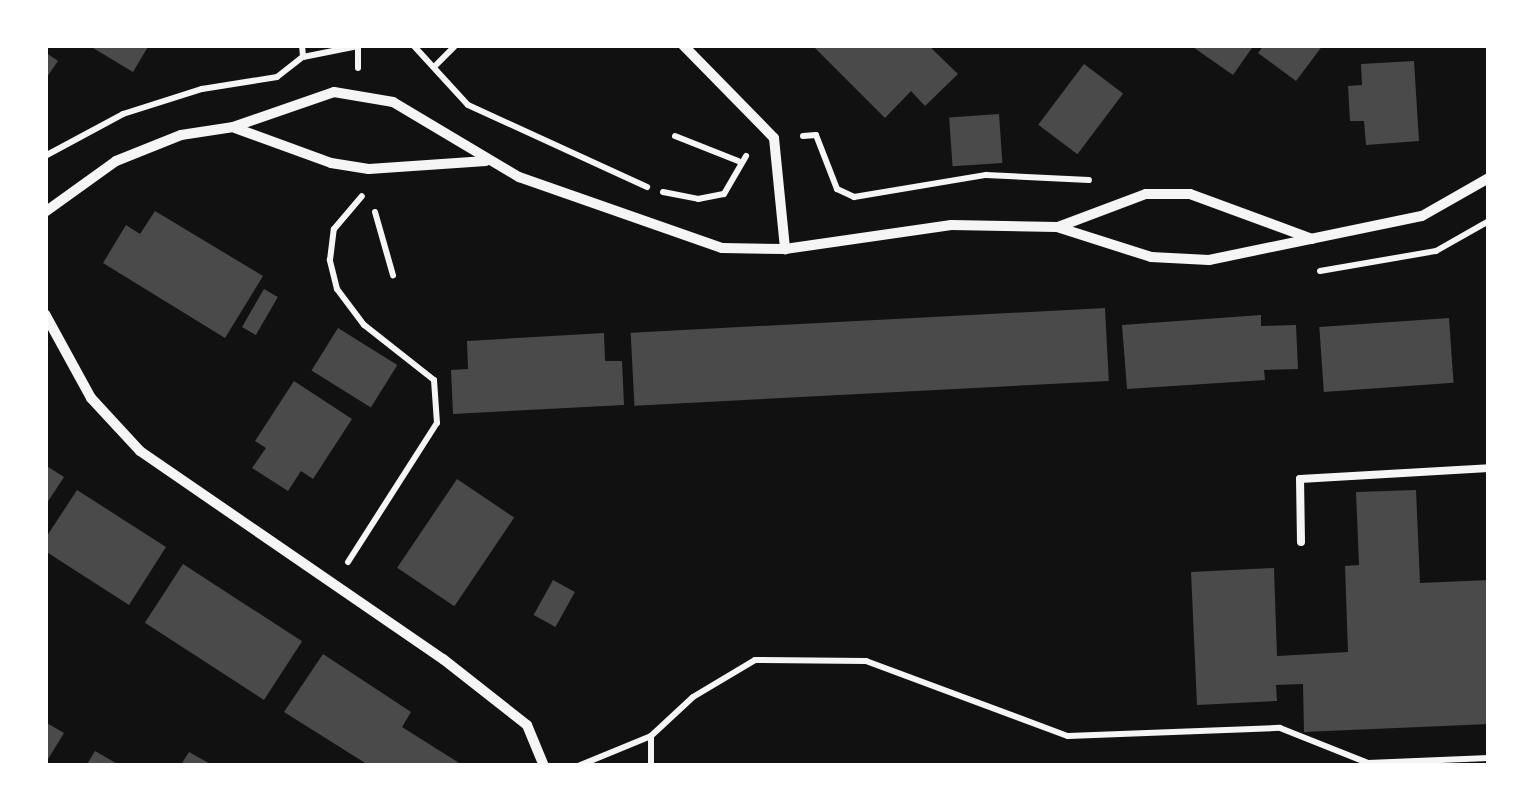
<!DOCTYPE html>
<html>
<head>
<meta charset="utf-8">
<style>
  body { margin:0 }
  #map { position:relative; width:1534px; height:811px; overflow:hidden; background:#111; font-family:"Varela Round",sans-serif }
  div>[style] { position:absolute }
  .building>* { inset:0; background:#4a4a4a; transform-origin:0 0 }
  .path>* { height:6px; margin:-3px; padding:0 3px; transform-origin:3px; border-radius:3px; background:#f5f5f5 }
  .service>* { height:8px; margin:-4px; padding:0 4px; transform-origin:4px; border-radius:4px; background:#f5f5f5 }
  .minor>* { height:10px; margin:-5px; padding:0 5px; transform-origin:5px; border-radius:5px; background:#f5f5f5 }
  span { translate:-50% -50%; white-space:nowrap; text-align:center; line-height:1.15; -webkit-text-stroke:8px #fff; paint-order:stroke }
  .frame { position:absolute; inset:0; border:48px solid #fff; pointer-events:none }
</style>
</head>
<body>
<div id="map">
  <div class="building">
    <i style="clip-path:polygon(88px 45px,149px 45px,133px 72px)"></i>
    <i style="clip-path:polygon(812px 45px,928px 45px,958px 74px,925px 106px,911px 91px,885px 118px)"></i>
    <i style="clip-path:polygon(1190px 45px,1254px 45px,1233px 75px)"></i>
    <i style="clip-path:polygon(1264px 45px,1323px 45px,1296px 81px,1258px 53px)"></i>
    <i style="clip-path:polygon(45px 52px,58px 61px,45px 80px)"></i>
    <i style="clip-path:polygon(1414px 61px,1419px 141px,1366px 145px,1364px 121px,1350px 121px,1348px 86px,1362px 85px,1361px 64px)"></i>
    <i style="left:1084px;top:64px;width:49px;height:76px;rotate:37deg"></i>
    <i style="left:999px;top:114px;width:49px;height:50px;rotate:86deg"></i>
    <i style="clip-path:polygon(155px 211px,263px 276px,225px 338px,103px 263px,126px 225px,140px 234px)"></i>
    <i style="left:264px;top:289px;width:16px;height:44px;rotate:30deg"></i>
    <i style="left:1105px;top:308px;width:73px;height:475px;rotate:87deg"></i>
    <i style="clip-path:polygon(1261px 315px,1261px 326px,1296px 325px,1298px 369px,1264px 370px,1265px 380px,1127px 389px,1122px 325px)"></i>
    <i style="left:1449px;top:318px;width:65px;height:130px;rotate:86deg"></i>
    <i style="left:338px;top:328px;width:70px;height:50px;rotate:32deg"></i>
    <i style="clip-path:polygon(604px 333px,605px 361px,622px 361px,624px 405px,453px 414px,451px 370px,468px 369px,467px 341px)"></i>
    <i style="clip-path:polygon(294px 381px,352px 419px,313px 479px,301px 471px,288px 491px,252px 468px,266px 448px,255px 441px)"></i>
    <i style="clip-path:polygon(45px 465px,64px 477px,45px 506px)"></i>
    <i style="left:457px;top:479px;width:69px;height:107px;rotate:34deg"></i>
    <i style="clip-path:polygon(77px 490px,166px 547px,129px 605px,45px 551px,45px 539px)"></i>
    <i style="clip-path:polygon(1416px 490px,1420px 583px,1489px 580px,1489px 724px,1304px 732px,1303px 684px,1276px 685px,1277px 701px,1197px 705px,1191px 572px,1274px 568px,1277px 656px,1348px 652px,1345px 566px,1359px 565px,1356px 492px)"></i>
    <i style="left:183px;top:564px;width:142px;height:70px;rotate:33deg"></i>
    <i style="left:553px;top:580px;width:25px;height:40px;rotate:29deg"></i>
    <i style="clip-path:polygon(323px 654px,411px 712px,402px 727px,464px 766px,370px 766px,284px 712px)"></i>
    <i style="clip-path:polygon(45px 722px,64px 733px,45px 764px)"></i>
    <i style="clip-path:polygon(95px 751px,121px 766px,86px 766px)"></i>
    <i style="clip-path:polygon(189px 752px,214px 766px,180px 766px)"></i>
  </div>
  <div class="path">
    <i style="left:302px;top:45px;width:12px;rotate:85deg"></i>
    <i style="left:413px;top:45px;width:81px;rotate:47.5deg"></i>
    <i style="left:468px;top:105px;width:197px;rotate:24.6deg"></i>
    <i style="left:435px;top:66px;width:28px;rotate:-45deg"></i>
    <i style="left:675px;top:136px;width:68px;rotate:21.6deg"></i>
    <i style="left:803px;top:136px;width:13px;rotate:-4deg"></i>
    <i style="left:816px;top:135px;width:58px;rotate:68.7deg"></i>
    <i style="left:837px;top:189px;width:19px;rotate:25deg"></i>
    <i style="left:854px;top:197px;width:134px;rotate:-9.5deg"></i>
    <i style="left:986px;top:175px;width:103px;rotate:2.8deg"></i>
    <i style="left:45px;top:156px;width:89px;rotate:-28.3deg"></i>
    <i style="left:123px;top:114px;width:83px;rotate:-17.6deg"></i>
    <i style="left:202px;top:89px;width:76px;rotate:-9.1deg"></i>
    <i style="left:277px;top:77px;width:33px;rotate:-38deg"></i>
    <i style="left:303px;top:57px;width:56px;rotate:-11.3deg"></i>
    <i style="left:358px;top:46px;width:22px;rotate:90deg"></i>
    <i style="left:663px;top:192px;width:36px;rotate:11deg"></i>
    <i style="left:698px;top:199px;width:26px;rotate:-11deg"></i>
    <i style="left:724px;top:194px;width:44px;rotate:-59.9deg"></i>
    <i style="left:375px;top:212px;width:66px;rotate:74.1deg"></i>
    <i style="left:1320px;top:271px;width:118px;rotate:-9.8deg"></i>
    <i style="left:1436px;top:251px;width:61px;rotate:-29.5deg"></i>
    <i style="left:348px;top:562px;width:165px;rotate:-57.4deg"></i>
    <i style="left:437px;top:423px;width:43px;rotate:-94deg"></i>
    <i style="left:434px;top:380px;width:89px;rotate:-141.8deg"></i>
    <i style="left:364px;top:325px;width:45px;rotate:-126.9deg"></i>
    <i style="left:337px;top:289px;width:30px;rotate:-104deg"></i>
    <i style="left:330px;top:260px;width:31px;rotate:-83deg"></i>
    <i style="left:334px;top:229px;width:43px;rotate:-49.7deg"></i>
    <i style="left:651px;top:736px;width:30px;rotate:90deg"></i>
    <i style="left:578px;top:766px;width:79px;rotate:-22.3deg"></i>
    <i style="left:651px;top:736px;width:57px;rotate:-42.9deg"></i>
    <i style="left:693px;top:697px;width:72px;rotate:-30.8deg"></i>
    <i style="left:755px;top:660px;width:111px;rotate:0.5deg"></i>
    <i style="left:866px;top:661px;width:215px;rotate:20.4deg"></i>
    <i style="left:1068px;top:736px;width:212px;rotate:-2.2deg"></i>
    <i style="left:1280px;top:728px;width:95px;rotate:21.7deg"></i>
    <i style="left:1368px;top:763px;width:121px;rotate:-2.4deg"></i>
  </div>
  <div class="service">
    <i style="left:1301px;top:542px;width:63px;rotate:-90.9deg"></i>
    <i style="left:1300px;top:479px;width:189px;rotate:-3.3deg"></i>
  </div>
  <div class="minor">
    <i style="left:683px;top:45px;width:130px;rotate:45.6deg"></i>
    <i style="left:774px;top:138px;width:112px;rotate:84.3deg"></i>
    <i style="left:235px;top:128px;width:102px;rotate:20deg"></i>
    <i style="left:331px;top:163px;width:38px;rotate:9deg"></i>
    <i style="left:369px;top:169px;width:117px;rotate:-3.9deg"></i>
    <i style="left:45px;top:212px;width:87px;rotate:-35.7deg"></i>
    <i style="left:116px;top:161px;width:70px;rotate:-21.8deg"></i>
    <i style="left:181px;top:135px;width:53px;rotate:-8.7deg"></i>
    <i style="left:233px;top:127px;width:107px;rotate:-19.1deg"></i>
    <i style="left:334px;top:92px;width:60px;rotate:9.6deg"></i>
    <i style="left:393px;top:102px;width:147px;rotate:30.8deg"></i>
    <i style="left:519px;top:177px;width:215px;rotate:19.3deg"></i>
    <i style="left:722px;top:248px;width:63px;rotate:0.9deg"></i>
    <i style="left:785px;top:249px;width:168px;rotate:-8.2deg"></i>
    <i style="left:951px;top:225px;width:106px;rotate:1.1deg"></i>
    <i style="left:1057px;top:227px;width:99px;rotate:17.7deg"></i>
    <i style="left:1151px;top:257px;width:58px;rotate:3deg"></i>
    <i style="left:1209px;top:260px;width:217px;rotate:-11.7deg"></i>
    <i style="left:1422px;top:216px;width:77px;rotate:-29.6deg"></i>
    <i style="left:1058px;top:227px;width:94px;rotate:-20.6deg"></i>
    <i style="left:1146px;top:194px;width:44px"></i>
    <i style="left:1190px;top:194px;width:130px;rotate:20.2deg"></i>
    <i style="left:45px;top:314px;width:96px;rotate:61.3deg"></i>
    <i style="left:91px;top:398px;width:72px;rotate:47.2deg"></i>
    <i style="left:140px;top:451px;width:368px;rotate:34.5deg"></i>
    <i style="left:443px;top:659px;width:107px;rotate:38.2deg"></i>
    <i style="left:527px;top:725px;width:44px;rotate:67.5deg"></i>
  </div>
  <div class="frame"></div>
</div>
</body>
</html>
